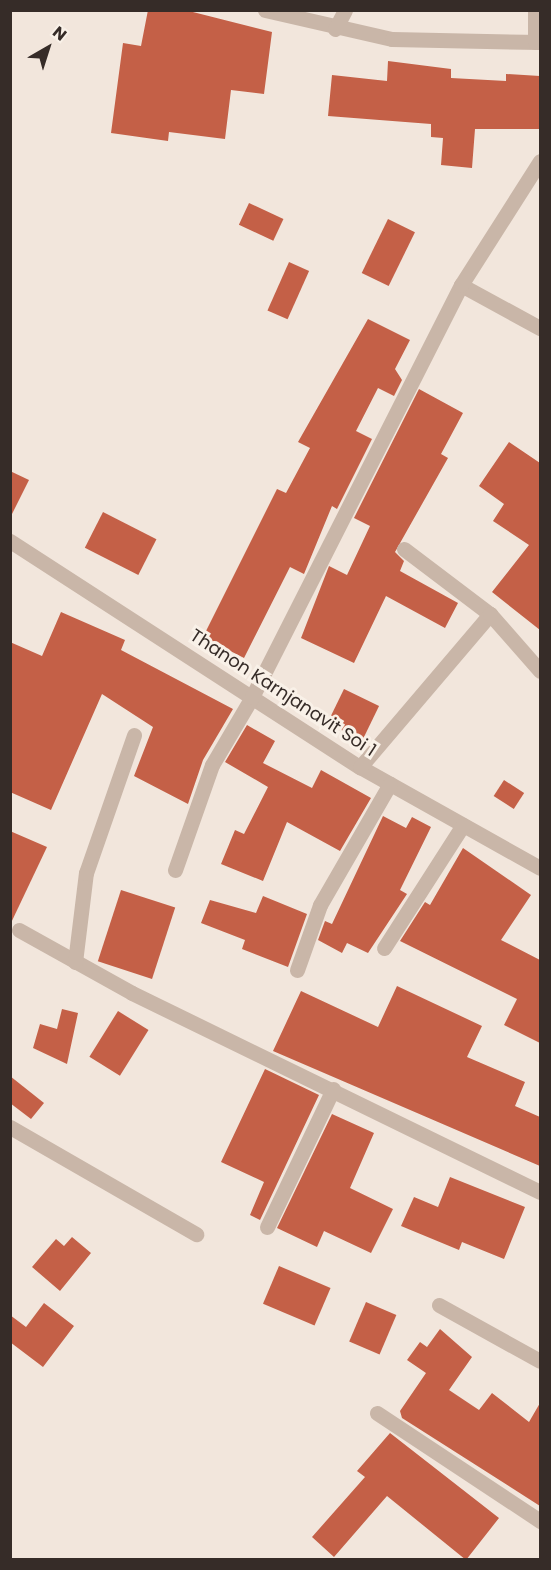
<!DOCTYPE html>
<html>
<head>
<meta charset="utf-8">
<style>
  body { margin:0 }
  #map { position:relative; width:551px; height:1570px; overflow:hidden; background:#f2e6dc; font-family:Poppins,sans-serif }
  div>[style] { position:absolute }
  .building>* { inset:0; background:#c46047; transform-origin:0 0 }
  .minor>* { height:15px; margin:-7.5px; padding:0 7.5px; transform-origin:7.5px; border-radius:7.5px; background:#c9b6a8 }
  span { translate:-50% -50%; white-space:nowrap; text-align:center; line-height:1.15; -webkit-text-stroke:6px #f9f1e8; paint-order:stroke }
  .street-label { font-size:18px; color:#362c28 }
  .frame { position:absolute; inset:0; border:12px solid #362c28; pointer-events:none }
  .north { position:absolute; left:18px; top:18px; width:60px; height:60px; -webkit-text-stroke:4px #f9f1e8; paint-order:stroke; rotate:39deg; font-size:16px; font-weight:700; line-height:24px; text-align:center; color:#362c28 }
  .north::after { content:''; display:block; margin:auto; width:21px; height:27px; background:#362c28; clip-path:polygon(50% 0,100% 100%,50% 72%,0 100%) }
</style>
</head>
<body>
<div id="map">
  <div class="building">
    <i style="clip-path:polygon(148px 10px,185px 10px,272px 32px,264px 94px,231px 90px,225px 139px,169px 132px,168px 141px,111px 133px,123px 43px,141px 46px)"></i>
    <i style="clip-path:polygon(388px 61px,451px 69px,451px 78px,506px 81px,506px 74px,540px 76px,540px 129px,475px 129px,472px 168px,441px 165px,443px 138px,431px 137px,431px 124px,328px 116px,332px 75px,387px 81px)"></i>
    <i style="left:249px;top:203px;width:38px;height:24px;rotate:25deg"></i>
    <i style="left:388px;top:219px;width:30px;height:60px;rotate:26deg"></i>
    <i style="left:289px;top:262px;width:22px;height:53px;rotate:24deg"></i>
    <i style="clip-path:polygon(368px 319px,410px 340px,395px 369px,402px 380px,394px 396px,378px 388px,356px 431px,372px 439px,337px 509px,332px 506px,304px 574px,290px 567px,244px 658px,203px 637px,277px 489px,286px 493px,310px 448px,298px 442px)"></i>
    <i style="clip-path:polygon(419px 389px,463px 413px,441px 454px,448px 458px,395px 552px,404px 561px,400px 571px,458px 603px,445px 628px,386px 596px,354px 663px,301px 638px,329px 566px,347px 575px,370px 526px,354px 518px)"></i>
    <i style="clip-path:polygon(509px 442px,540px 463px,540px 630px,492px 592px,529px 545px,493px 521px,504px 504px,479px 486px)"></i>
    <i style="clip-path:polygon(10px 471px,29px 480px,10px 518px)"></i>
    <i style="left:103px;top:512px;width:60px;height:40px;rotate:27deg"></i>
    <i style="clip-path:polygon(61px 612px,125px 640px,121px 650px,233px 709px,203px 760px,188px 804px,134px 776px,153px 727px,102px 694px,51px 810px,10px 792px,10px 642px,42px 656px)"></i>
    <i style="left:344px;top:689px;width:39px;height:38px;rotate:26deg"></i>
    <i style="clip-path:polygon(247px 725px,275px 741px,263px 763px,312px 788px,321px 770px,371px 798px,340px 851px,287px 822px,263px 881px,221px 864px,235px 830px,244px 834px,268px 787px,225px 762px)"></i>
    <i style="left:504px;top:780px;width:24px;height:19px;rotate:33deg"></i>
    <i style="clip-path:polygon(383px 816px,406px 828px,412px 817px,431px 827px,400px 890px,407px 894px,368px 953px,347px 943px,342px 953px,318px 940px,325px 921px,332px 924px)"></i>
    <i style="clip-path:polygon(10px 831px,47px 847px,10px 925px)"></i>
    <i style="clip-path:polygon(463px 848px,531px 895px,501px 940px,540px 960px,540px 1043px,504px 1025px,517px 999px,400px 941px,425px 902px,430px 905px)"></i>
    <i style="left:121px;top:890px;width:57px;height:75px;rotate:18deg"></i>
    <i style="clip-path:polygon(263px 896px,307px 914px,288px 967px,242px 949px,245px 940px,201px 923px,210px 900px,256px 913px)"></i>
    <i style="clip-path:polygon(397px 986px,482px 1026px,467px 1057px,525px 1082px,515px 1106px,540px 1117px,540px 1166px,273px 1051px,301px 991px,378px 1027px)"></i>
    <i style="clip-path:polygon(62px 1009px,78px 1013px,67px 1064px,33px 1048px,40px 1024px,57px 1029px)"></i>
    <i style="left:118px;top:1011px;width:36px;height:54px;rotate:32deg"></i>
    <i style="clip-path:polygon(265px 1069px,319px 1095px,260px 1220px,250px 1215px,264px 1182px,221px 1162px)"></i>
    <i style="clip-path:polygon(10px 1076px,44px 1103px,31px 1119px,10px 1103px)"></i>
    <i style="clip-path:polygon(332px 1114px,374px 1133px,350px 1188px,393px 1209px,371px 1253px,324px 1231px,317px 1247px,277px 1228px)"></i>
    <i style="clip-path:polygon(450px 1177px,525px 1207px,504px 1259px,462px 1242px,459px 1250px,401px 1226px,414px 1197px,438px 1207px)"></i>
    <i style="clip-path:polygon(72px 1237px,91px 1253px,60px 1291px,32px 1267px,56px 1239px,64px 1246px)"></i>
    <i style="left:279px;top:1266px;width:56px;height:41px;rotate:23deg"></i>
    <i style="left:366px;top:1302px;width:33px;height:43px;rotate:23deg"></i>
    <i style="clip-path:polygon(44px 1303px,74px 1326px,43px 1367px,10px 1342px,10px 1315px,26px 1327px)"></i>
    <i style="clip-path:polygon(440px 1329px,472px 1357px,449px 1390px,479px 1410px,492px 1393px,529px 1422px,540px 1403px,540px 1506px,402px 1418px,400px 1411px,426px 1373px,407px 1360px,420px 1342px,427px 1347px)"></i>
    <i style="clip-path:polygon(390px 1433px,499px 1518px,466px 1560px,387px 1496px,334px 1557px,312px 1537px,365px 1477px,357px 1471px)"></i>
  </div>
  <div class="minor">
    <i style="left:265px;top:10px;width:130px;rotate:12.9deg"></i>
    <i style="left:392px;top:39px;width:148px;rotate:1.2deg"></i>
    <i style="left:535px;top:10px;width:32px;rotate:90deg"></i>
    <i style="left:335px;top:29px;width:21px;rotate:-62deg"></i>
    <i style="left:461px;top:285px;width:90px;rotate:28.6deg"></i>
    <i style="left:10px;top:541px;width:417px;rotate:32.9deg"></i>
    <i style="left:360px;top:767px;width:206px;rotate:29.3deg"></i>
    <i style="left:404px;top:549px;width:108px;rotate:37.1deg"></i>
    <i style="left:360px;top:767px;width:201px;rotate:-49.6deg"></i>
    <i style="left:490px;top:614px;width:76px;rotate:48.7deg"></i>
    <i style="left:175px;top:870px;width:111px;rotate:-70.6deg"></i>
    <i style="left:212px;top:765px;width:79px;rotate:-59.5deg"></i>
    <i style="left:252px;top:697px;width:462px;rotate:-63.1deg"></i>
    <i style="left:461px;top:285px;width:147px;rotate:-57.5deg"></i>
    <i style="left:19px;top:930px;width:129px;rotate:29.1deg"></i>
    <i style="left:132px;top:993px;width:454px;rotate:26deg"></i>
    <i style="left:384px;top:948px;width:146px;rotate:-57.3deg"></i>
    <i style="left:75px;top:962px;width:90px;rotate:-83deg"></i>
    <i style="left:86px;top:873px;width:146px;rotate:-70.8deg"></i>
    <i style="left:297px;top:970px;width:69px;rotate:-70.5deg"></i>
    <i style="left:320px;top:905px;width:140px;rotate:-60deg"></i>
    <i style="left:10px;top:1127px;width:215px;rotate:29.9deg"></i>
    <i style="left:267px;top:1227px;width:153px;rotate:-64.4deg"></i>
    <i style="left:439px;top:1305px;width:115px;rotate:29deg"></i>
    <i style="left:377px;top:1413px;width:196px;rotate:33.5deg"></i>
  </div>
  <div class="street-label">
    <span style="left:283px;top:693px;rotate:33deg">Thanon Karnjanavit Soi 1</span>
  </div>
  <div class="frame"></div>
  <div class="north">N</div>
</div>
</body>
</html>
